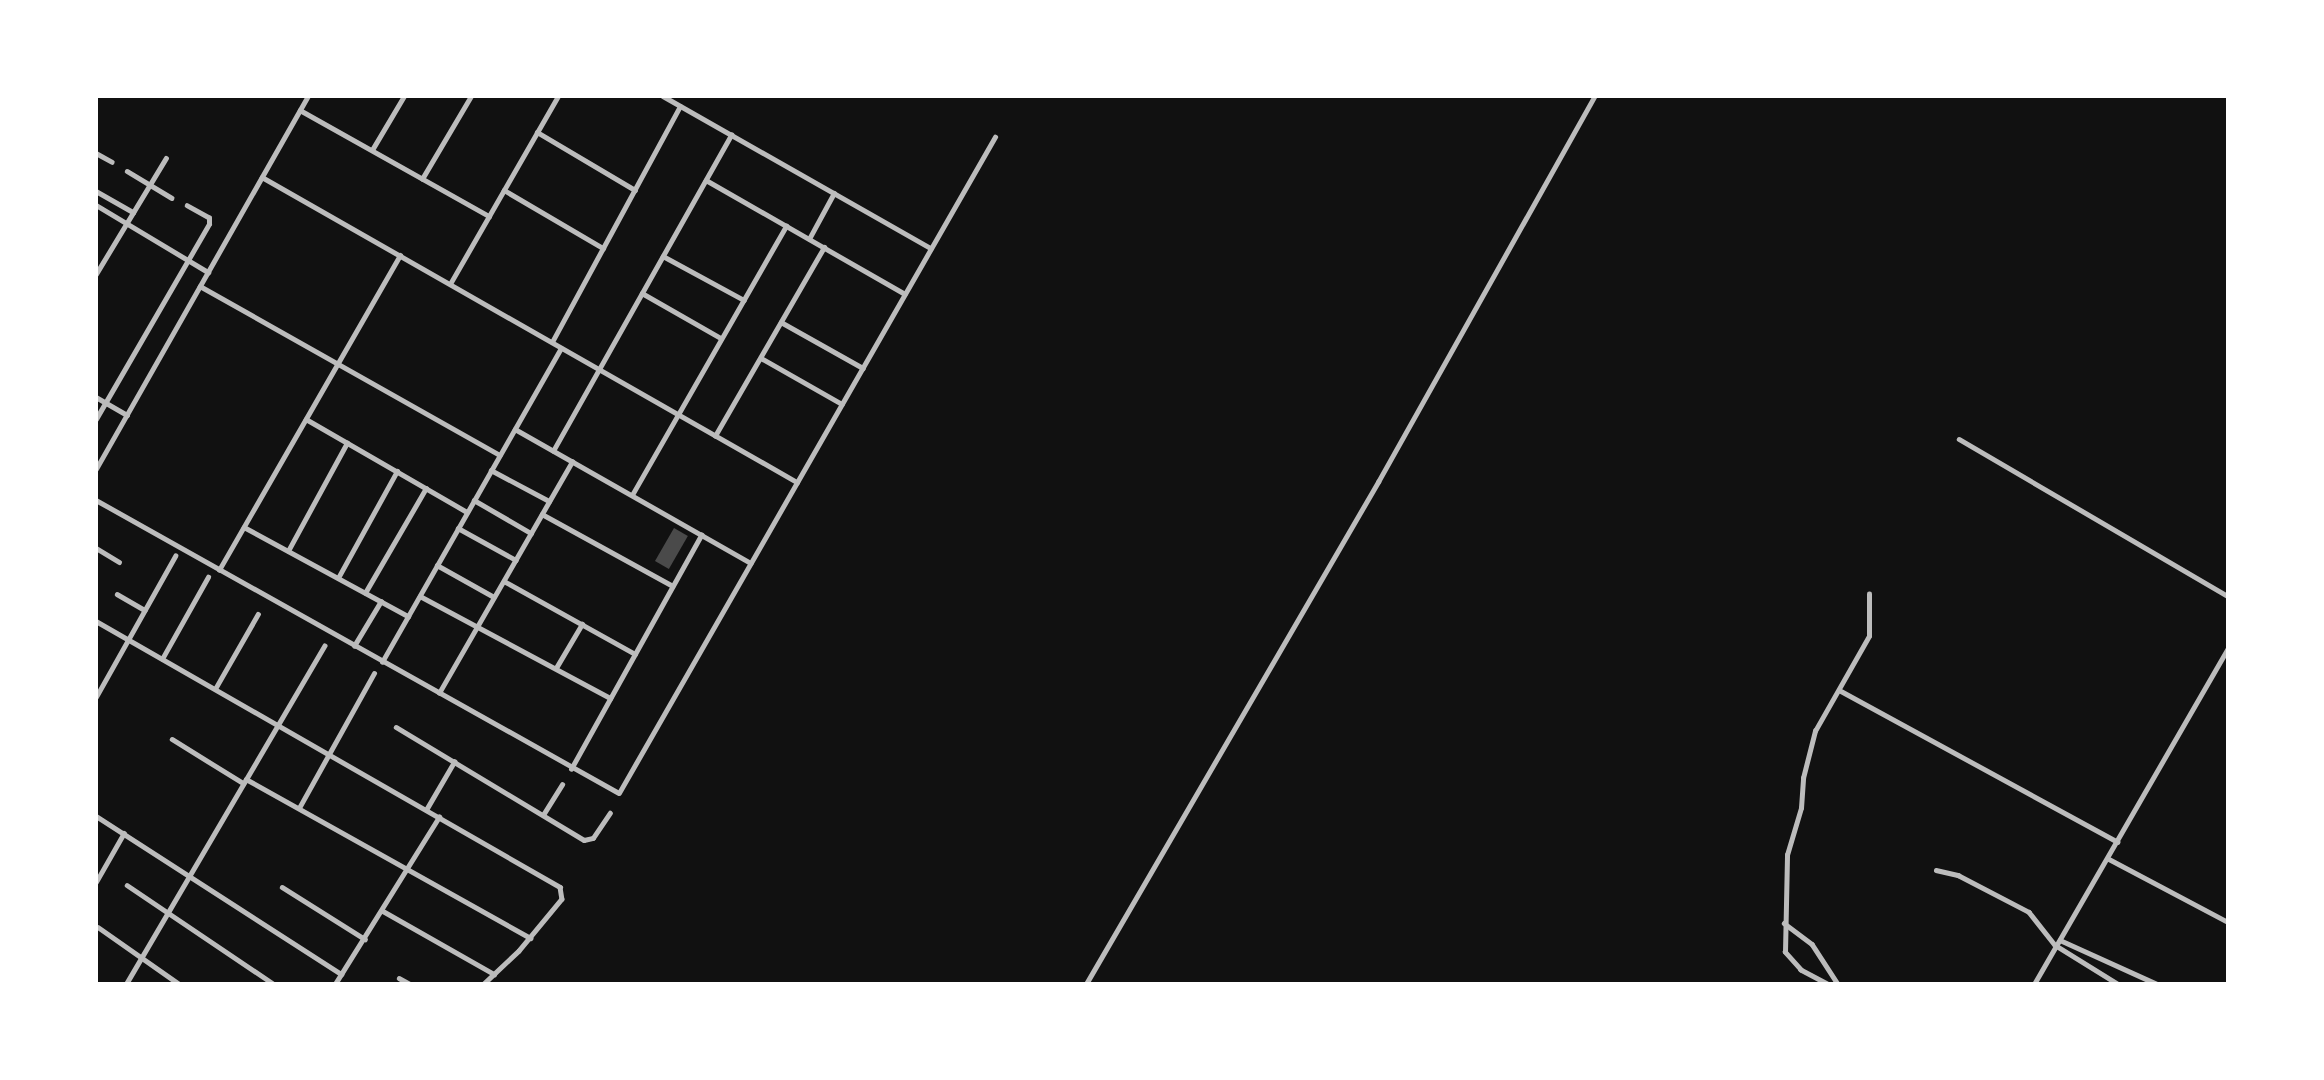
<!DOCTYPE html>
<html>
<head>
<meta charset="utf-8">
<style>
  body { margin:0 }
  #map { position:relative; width:2324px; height:1080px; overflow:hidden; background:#111; font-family:Overpass,sans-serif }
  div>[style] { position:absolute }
  .building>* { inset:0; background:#4a4a4a; transform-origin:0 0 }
  .minor>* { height:4.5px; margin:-2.25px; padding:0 2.25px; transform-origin:2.25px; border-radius:2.25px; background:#bcbcbc }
  .tertiary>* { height:5px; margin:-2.5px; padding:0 2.5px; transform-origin:2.5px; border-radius:2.5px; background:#bcbcbc }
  span { translate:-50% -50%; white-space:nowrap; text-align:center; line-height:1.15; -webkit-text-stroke:7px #fff; paint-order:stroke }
  .frame { position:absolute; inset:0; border:98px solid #fff; pointer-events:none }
</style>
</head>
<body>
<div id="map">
  <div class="building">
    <i style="left:674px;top:528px;width:16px;height:38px;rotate:30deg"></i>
  </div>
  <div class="minor">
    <i style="left:663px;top:96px;width:308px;rotate:29.6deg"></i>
    <i style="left:300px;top:110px;width:217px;rotate:29.3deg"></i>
    <i style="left:537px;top:132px;width:114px;rotate:30.6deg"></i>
    <i style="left:372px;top:150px;width:63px;rotate:-59.3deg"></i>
    <i style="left:96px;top:153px;width:18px;rotate:29deg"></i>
    <i style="left:127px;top:171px;width:52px;rotate:31deg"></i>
    <i style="left:262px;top:177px;width:616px;rotate:29.69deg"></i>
    <i style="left:422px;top:179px;width:96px;rotate:-59.4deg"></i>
    <i style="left:706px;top:180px;width:229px;rotate:29.8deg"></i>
    <i style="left:504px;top:190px;width:115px;rotate:30.4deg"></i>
    <i style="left:96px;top:191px;width:43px;rotate:29.6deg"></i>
    <i style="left:96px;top:205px;width:131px;rotate:30.9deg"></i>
    <i style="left:809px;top:239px;width:52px;rotate:-61.5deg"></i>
    <i style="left:663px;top:256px;width:92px;rotate:28.5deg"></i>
    <i style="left:96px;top:274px;width:135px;rotate:-58.9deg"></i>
    <i style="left:450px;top:284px;width:217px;rotate:-60.1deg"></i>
    <i style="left:200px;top:286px;width:344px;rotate:29.4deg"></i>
    <i style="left:642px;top:293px;width:91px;rotate:29.7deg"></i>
    <i style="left:781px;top:322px;width:94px;rotate:29.3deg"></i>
    <i style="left:552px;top:342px;width:268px;rotate:-61.5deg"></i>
    <i style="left:761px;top:358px;width:93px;rotate:29.6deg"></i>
    <i style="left:96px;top:397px;width:36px;rotate:30deg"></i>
    <i style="left:96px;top:419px;width:225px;rotate:-59.9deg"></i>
    <i style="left:209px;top:224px;width:6px;rotate:-90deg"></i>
    <i style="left:209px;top:218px;width:25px;rotate:-151deg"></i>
    <i style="left:306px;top:419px;width:186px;rotate:30deg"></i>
    <i style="left:515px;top:429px;width:271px;rotate:29.6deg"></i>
    <i style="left:715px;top:436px;width:218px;rotate:-60deg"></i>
    <i style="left:1959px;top:439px;width:311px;rotate:30.3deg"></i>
    <i style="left:553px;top:451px;width:363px;rotate:-60.6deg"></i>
    <i style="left:96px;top:469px;width:429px;rotate:-60.4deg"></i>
    <i style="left:491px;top:470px;width:66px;rotate:28.1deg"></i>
    <i style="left:632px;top:495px;width:310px;rotate:-60.2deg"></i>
    <i style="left:96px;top:500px;width:599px;rotate:29.26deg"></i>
    <i style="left:619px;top:793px;width:756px;rotate:-60.18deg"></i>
    <i style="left:474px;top:500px;width:66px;rotate:30.1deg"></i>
    <i style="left:542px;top:514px;width:149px;rotate:28.8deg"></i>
    <i style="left:244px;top:527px;width:187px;rotate:28.5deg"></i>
    <i style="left:458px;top:528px;width:66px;rotate:28.9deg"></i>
    <i style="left:96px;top:548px;width:27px;rotate:31deg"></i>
    <i style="left:288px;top:551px;width:123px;rotate:-61.4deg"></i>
    <i style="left:437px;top:565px;width:65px;rotate:29.3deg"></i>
    <i style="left:219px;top:570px;width:363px;rotate:-60.1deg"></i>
    <i style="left:338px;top:578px;width:122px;rotate:-61.1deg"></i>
    <i style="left:504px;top:581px;width:150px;rotate:29.1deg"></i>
    <i style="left:365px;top:593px;width:121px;rotate:-59.8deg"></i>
    <i style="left:117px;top:594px;width:32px;rotate:30deg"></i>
    <i style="left:420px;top:596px;width:216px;rotate:28.2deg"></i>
    <i style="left:96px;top:621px;width:535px;rotate:29.82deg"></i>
    <i style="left:560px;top:887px;width:12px;rotate:81deg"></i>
    <i style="left:562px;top:899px;width:67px;rotate:129.6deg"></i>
    <i style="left:519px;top:951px;width:48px;rotate:136.7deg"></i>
    <i style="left:354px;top:646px;width:52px;rotate:-59deg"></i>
    <i style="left:162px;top:659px;width:94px;rotate:-60.7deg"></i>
    <i style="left:382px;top:662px;width:361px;rotate:-60.3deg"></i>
    <i style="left:556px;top:668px;width:51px;rotate:-59.4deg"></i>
    <i style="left:215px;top:689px;width:86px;rotate:-60.2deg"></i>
    <i style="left:1841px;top:691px;width:315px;rotate:28.6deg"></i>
    <i style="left:439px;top:693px;width:267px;rotate:-60.1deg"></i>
    <i style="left:96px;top:697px;width:162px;rotate:-60.7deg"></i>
    <i style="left:396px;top:727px;width:219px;rotate:31deg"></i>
    <i style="left:584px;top:840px;width:9px;rotate:-13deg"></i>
    <i style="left:593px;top:838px;width:30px;rotate:-56deg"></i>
    <i style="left:172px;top:739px;width:84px;rotate:31.8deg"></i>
    <i style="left:571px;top:769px;width:268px;rotate:-60.9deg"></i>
    <i style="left:246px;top:779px;width:326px;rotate:29.2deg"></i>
    <i style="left:299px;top:808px;width:154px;rotate:-60.9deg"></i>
    <i style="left:426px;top:810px;width:56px;rotate:-59.7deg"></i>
    <i style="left:543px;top:815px;width:36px;rotate:-58deg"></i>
    <i style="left:96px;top:816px;width:292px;rotate:32.8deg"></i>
    <i style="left:2109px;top:859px;width:135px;rotate:27.9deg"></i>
    <i style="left:1936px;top:870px;width:23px;rotate:13deg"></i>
    <i style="left:1958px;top:875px;width:80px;rotate:27.5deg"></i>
    <i style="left:2029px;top:912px;width:42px;rotate:51.8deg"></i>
    <i style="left:2055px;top:945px;width:74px;rotate:31.8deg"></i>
    <i style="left:96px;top:882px;width:56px;rotate:-60.3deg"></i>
    <i style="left:127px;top:885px;width:177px;rotate:34deg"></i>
    <i style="left:282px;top:887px;width:98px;rotate:32.1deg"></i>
    <i style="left:383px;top:911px;width:128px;rotate:29.6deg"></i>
    <i style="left:1784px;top:923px;width:35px;rotate:37deg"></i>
    <i style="left:1812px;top:944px;width:48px;rotate:57deg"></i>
    <i style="left:98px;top:927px;width:99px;rotate:35.1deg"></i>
    <i style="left:2060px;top:940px;width:107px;rotate:24.4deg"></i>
    <i style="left:399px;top:978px;width:13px;rotate:29deg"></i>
    <i style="left:126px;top:984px;width:392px;rotate:-59.6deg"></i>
    <i style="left:335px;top:984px;width:197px;rotate:-58.1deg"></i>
    <i style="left:1086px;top:984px;width:581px;rotate:-59.81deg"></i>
    <i style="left:1378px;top:482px;width:443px;rotate:-60.7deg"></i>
    <i style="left:1827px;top:984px;width:30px;rotate:-152deg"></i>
    <i style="left:1801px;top:970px;width:24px;rotate:-132deg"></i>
    <i style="left:1785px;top:952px;width:97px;rotate:-88.8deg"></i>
    <i style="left:1787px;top:855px;width:49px;rotate:-73.4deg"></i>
    <i style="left:1801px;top:808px;width:30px;rotate:-86deg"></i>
    <i style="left:1803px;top:778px;width:49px;rotate:-75.7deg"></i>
    <i style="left:1815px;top:731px;width:109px;rotate:-60.4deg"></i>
    <i style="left:1869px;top:636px;width:42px;rotate:-90deg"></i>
  </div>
  <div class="tertiary">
    <i style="left:2034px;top:984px;width:388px;rotate:-60deg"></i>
  </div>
  <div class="frame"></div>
</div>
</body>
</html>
